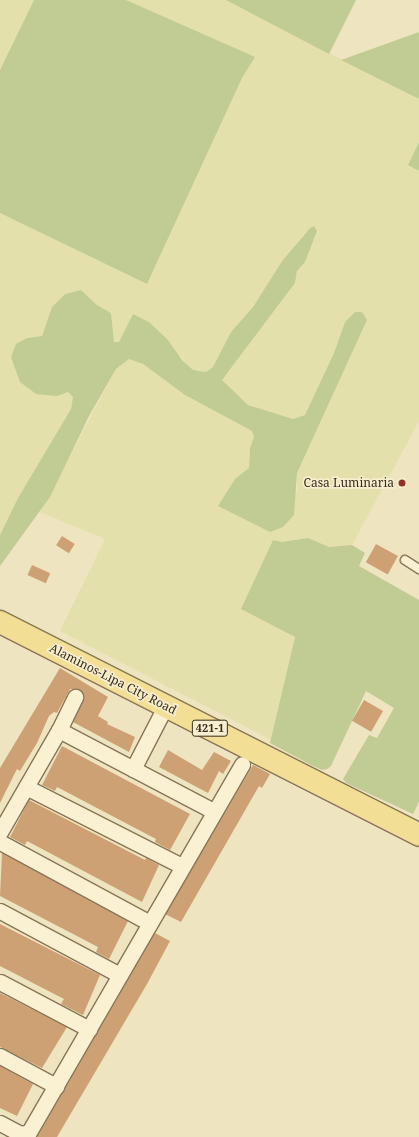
<!DOCTYPE html>
<html>
<head>
<meta charset="utf-8">
<style>
  body { margin:0 }
  #map { position:relative; width:419px; height:1137px; overflow:hidden; background:#eee4bf; font-family:"Noto Serif",serif }
  div>[style] { position:absolute }
  .farmland>* { inset:0; background:#e4e0ac }
  .green>* { inset:0; background:#c0cc93 }
  .building>* { inset:0; background:#cda174; transform-origin:0 0 }
  .roads { filter:drop-shadow(1px 0 #877557) drop-shadow(-1px 0 #877557) drop-shadow(0 1px #877557) drop-shadow(0 -1px #877557) }
  .service>* { height:8px; margin:-4px; padding:0 4px; transform-origin:4px; border-radius:4px; background:#f9f1d2 }
  .minor>* { height:15px; margin:-7.5px; padding:0 7.5px; transform-origin:7.5px; border-radius:7.5px; background:#f9f1d2 }
  .primary>* { height:22px; margin:-11px; padding:0 11px; transform-origin:11px; border-radius:11px; background:#f3de95 }
  .dots>* { width:11px; height:11px; translate:-50% -50%; box-sizing:border-box; border:2px solid #f6eece; border-radius:50% }
  span { translate:-50% -50%; white-space:nowrap; text-align:center; line-height:1.15; -webkit-text-stroke:3.5px #f6eece; paint-order:stroke }
  .shield-label span { padding:1px 3px; background:#f6eece; border:1px solid; border-radius:3px; -webkit-text-stroke-width:0 }
  .shield-label { font-size:11px; color:#362b1c; font-weight:700 }
  .poi-label { font-size:12px; color:#362b1c }
  .right { translate:-100% -50%; text-align:right }
  .street-label { font-size:12px; color:#362b1c }
</style>
</head>
<body>
<div id="map">
  <div class="farmland">
    <i style="clip-path:polygon(0 0,34px 0,0 70px)"></i>
    <i style="clip-path:polygon(126px 0,226px 0,419px 99px,419px 142px,408px 164px,419px 171px,419px 421px,352px 545px,329px 547px,308px 538px,282px 542px,273px 540px,242px 609px,295px 637px,271px 740px,60px 631px,105px 539px,40px 512px,116px 369px,129px 359px,143px 364px,185px 395px,252px 431px,254px 437px,250px 448px,249px 469px,235px 479px,297px 493px,297px 473px,367px 320px,345px 322px,334px 353px,305px 415px,293px 419px,248px 405px,222px 380px,295px 283px,297px 271px,305px 262px,317px 231px,314px 226px,303px 235px,282px 261px,253px 307px,231px 332px,213px 367px,206px 373px,193px 371px,149px 322px,133px 314px,119px 343px,114px 342px,111px 313px,97px 305px,81px 290px,65px 294px,52px 307px,42px 336px,27px 338px,57px 396px,68px 392px,73px 397px,71px 409px,18px 498px,0 535px,0 213px,147px 284px,242px 78px,254px 58px)"></i>
  </div>
  <div class="green">
    <i style="clip-path:polygon(34px 0,126px 0,255px 57px,242px 78px,147px 284px,0 213px,0 70px)"></i>
    <i style="clip-path:polygon(226px 0,356px 0,329px 54px)"></i>
    <i style="clip-path:polygon(419px 32px,419px 99px,341px 60px)"></i>
    <i style="clip-path:polygon(419px 142px,419px 171px,408px 165px)"></i>
    <i style="clip-path:polygon(314px 226px,317px 231px,305px 262px,297px 271px,295px 283px,222px 380px,248px 405px,293px 419px,305px 415px,334px 353px,345px 322px,355px 312px,362px 312px,367px 320px,297px 473px,294px 515px,283px 527px,270px 532px,218px 506px,235px 479px,249px 468px,250px 448px,254px 437px,252px 431px,185px 395px,143px 364px,129px 359px,116px 369px,89px 416px,50px 497px,0 566px,0 535px,18px 498px,71px 409px,73px 397px,68px 392px,57px 396px,36px 394px,20px 382px,11px 357px,16px 344px,27px 338px,42px 336px,52px 307px,65px 294px,81px 290px,97px 305px,111px 313px,114px 342px,119px 342px,133px 314px,149px 322px,168px 340px,182px 360px,193px 370px,206px 372px,213px 367px,231px 332px,253px 307px,282px 261px,310px 228px)"></i>
    <i style="clip-path:polygon(308px 538px,329px 547px,352px 545px,365px 553px,359px 566px,419px 600px,419px 802px,413px 814px,346px 783px,343px 779px,369px 735px,377px 738px,394px 708px,366px 691px,331px 766px,327px 769px,322px 770px,311px 765px,270px 743px,295px 637px,241px 609px,273px 540px,282px 542px)"></i>
  </div>
  <div class="building">
    <i style="left:62px;top:536px;width:15px;height:11px;rotate:32deg"></i>
    <i style="left:376px;top:544px;width:25px;height:21px;rotate:29deg"></i>
    <i style="left:32px;top:565px;width:20px;height:11px;rotate:24deg"></i>
    <i style="clip-path:polygon(60px 668px,108px 697px,98px 716px,108px 722px,107px 724px,135px 737px,129px 752px,73px 722px,84px 696px,79px 689px,70px 689px,57px 713px,54px 712px,49px 716px,37px 743px,20px 771px,17px 769px,0 803px,0 768px)"></i>
    <i style="left:364px;top:700px;width:22px;height:24px;rotate:30deg"></i>
    <i style="clip-path:polygon(62px 746px,190px 814px,170px 850px,155px 842px,156px 839px,57px 787px,55px 791px,42px 785px)"></i>
    <i style="clip-path:polygon(168px 750px,202px 770px,214px 752px,231px 761px,223px 774px,219px 771px,208px 793px,159px 767px)"></i>
    <i style="clip-path:polygon(253px 765px,270px 774px,262px 788px,259px 786px,181px 922px,165px 914px)"></i>
    <i style="clip-path:polygon(29px 800px,145px 860px,146px 858px,159px 865px,142px 902px,27px 841px,25px 845px,10px 837px)"></i>
    <i style="clip-path:polygon(2px 853px,128px 921px,109px 959px,96px 952px,98px 947px,0 896px)"></i>
    <i style="clip-path:polygon(0 924px,100px 975px,83px 1015px,61px 1004px,64px 999px,0 966px)"></i>
    <i style="clip-path:polygon(155px 933px,170px 941px,147px 984px,57px 1137px,37px 1137px)"></i>
    <i style="clip-path:polygon(0 993px,67px 1027px,42px 1068px,0 1047px)"></i>
    <i style="clip-path:polygon(0 1066px,33px 1084px,17px 1116px,0 1108px)"></i>
  </div>
  <div class="roads">
    <div class="service">
      <i style="left:405px;top:560px;width:17px;rotate:33deg"></i>
    </div>
    <div class="minor">
      <i style="left:59px;top:730px;width:174px;rotate:27.7deg"></i>
      <i style="left:133px;top:769px;width:72px;rotate:-62.7deg"></i>
      <i style="left:26px;top:787px;width:175px;rotate:26.9deg"></i>
      <i style="left:0;top:832px;width:118px;rotate:-60deg"></i>
      <i style="left:59px;top:730px;width:37px;rotate:-64deg"></i>
      <i style="left:0;top:842px;width:170px;rotate:28.4deg"></i>
      <i style="left:0;top:911px;width:136px;rotate:28.1deg"></i>
      <i style="left:0;top:982px;width:101px;rotate:27.8deg"></i>
      <i style="left:0;top:1056px;width:64px;rotate:28.2deg"></i>
      <i style="left:0;top:1123px;width:24px;rotate:28deg"></i>
      <i style="left:21px;top:1134px;width:8px;rotate:-14deg"></i>
      <i style="left:29px;top:1132px;width:425px;rotate:-59.9deg"></i>
    </div>
    <div class="primary">
      <i style="left:0;top:622px;width:470px;rotate:26.9deg"></i>
    </div>
  </div>
  <div class="dots">
    <i style="left:402px;top:483px;background:#963026"></i>
  </div>
  <div class="shield-label">
    <span style="left:210px;top:728px">421-1</span>
  </div>
  <div class="poi-label">
    <span class="right" style="left:394px;top:483px">Casa Luminaria</span>
  </div>
  <div class="street-label">
    <span style="left:113px;top:679px;rotate:27deg">Alaminos-Lipa City Road</span>
  </div>
</div>
</body>
</html>
